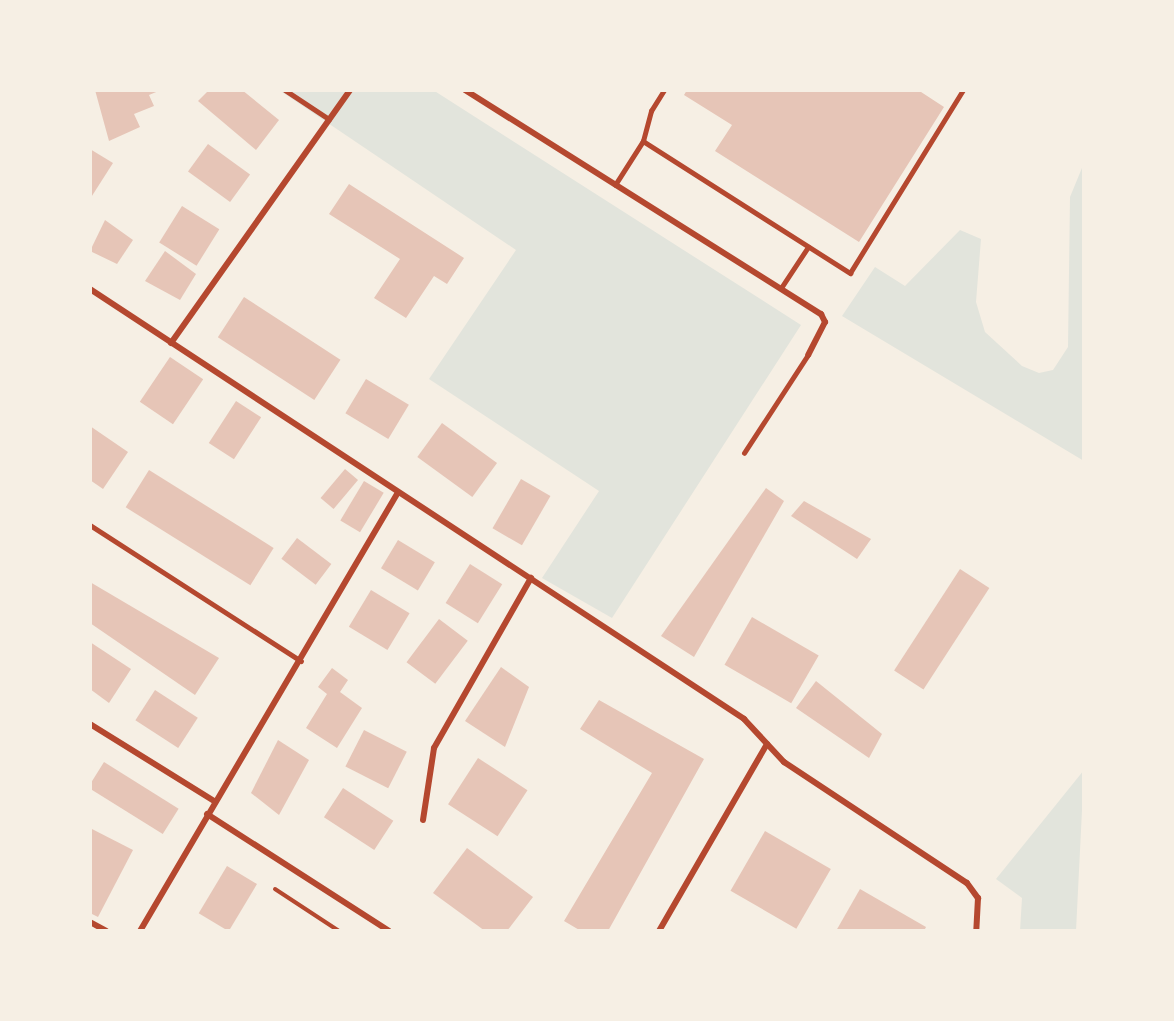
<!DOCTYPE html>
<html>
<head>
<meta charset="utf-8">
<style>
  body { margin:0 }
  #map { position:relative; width:1174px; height:1021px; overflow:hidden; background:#f6efe4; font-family:"Times New Roman",serif }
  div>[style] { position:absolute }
  .green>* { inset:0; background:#e2e4dc }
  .building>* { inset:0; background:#e6c5b7; transform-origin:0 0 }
  .path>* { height:4px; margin:-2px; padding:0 2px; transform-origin:2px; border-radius:2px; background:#b5482f }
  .service>* { height:4.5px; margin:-2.25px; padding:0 2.25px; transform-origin:2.25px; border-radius:2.25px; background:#b5482f }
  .minor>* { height:6px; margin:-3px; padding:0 3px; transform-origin:3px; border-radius:3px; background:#b5482f }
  span { translate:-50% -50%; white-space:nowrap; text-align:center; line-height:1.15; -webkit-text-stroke:6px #f6efe4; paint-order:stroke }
  .frame { position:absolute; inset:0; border:92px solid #f6efe4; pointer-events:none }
</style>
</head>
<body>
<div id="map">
  <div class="green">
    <i style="clip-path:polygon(279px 90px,433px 90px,801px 325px,612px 618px,542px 578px,599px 491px,429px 379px,516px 250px)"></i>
    <i style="clip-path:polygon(1084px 163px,1084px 461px,842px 316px,875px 267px,905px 286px,960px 230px,981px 239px,976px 302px,985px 332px,1022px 366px,1039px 373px,1053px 370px,1068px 347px,1070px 197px)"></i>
    <i style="clip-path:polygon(1084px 770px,1076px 931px,1020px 931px,1022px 898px,996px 879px)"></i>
  </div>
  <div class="building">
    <i style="clip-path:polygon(95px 90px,161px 90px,149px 95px,154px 106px,134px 114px,140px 127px,109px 141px)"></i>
    <i style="clip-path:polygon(209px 90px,242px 90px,279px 120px,256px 150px,198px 101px)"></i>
    <i style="clip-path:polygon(687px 90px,918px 90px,944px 107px,859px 242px,715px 151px,732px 125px,684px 95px)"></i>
    <i style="left:208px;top:144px;width:52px;height:34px;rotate:36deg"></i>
    <i style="clip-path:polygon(90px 149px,113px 163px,90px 199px)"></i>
    <i style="clip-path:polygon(349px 184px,464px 258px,447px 284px,434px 276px,406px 318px,374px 298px,400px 259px,329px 214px)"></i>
    <i style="left:182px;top:206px;width:44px;height:43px;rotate:32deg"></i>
    <i style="clip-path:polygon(105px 220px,133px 240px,117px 264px,90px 251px)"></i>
    <i style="clip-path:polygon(165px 251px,196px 274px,180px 300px,145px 281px)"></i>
    <i style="left:244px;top:297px;width:115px;height:48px;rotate:33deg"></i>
    <i style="left:170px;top:357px;width:40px;height:54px;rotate:34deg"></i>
    <i style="left:366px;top:379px;width:50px;height:40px;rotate:31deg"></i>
    <i style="left:236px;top:401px;width:30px;height:50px;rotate:33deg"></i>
    <i style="left:442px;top:423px;width:68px;height:42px;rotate:36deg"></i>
    <i style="clip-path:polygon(90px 426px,128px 452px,103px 489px,90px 480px)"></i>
    <i style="left:345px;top:469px;width:17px;height:38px;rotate:40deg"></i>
    <i style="left:149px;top:470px;width:147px;height:44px;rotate:32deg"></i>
    <i style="left:521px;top:479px;width:34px;height:57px;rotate:30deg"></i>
    <i style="left:364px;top:481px;width:23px;height:46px;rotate:31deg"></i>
    <i style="clip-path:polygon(766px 488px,784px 501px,694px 657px,661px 636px)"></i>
    <i style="clip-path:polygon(804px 501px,871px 539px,857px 559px,791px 516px)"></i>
    <i style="left:297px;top:538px;width:43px;height:26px;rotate:37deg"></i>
    <i style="left:398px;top:540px;width:43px;height:33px;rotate:31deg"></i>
    <i style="left:470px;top:564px;width:38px;height:46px;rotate:32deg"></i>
    <i style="left:960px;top:569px;width:35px;height:121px;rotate:33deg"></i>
    <i style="clip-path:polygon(90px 582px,219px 658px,195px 695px,90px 623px)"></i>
    <i style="left:371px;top:590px;width:45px;height:43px;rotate:31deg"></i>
    <i style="left:752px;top:617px;width:77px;height:55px;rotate:30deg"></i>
    <i style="left:439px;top:619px;width:36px;height:54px;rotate:37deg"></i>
    <i style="clip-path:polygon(90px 642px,131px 669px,109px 703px,90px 689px)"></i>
    <i style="clip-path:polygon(501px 667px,529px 687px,505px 747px,465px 721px)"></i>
    <i style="clip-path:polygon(332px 668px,348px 680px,340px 692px,362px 708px,337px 748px,306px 728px,327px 694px,318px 687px)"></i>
    <i style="clip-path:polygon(816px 681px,882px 734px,869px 758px,796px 708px)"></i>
    <i style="left:155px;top:690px;width:51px;height:36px;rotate:33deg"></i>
    <i style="clip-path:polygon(599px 700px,704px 759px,608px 931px,581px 931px,564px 921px,652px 773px,580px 729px)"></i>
    <i style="left:364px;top:730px;width:48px;height:41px;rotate:27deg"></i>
    <i style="clip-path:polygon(278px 740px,309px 760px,279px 815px,251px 793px)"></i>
    <i style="left:478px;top:758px;width:59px;height:55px;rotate:33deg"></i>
    <i style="left:104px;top:762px;width:88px;height:30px;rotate:32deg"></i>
    <i style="left:343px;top:788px;width:60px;height:35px;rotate:33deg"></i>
    <i style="clip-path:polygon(90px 828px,133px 850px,98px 917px,90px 913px)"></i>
    <i style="left:765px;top:831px;width:76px;height:69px;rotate:30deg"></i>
    <i style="clip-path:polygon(467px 848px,533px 897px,507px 931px,485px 931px,433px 893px)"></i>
    <i style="left:227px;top:866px;width:35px;height:55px;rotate:31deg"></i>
    <i style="clip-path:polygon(860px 889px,926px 927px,924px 931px,836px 931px)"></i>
  </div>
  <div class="path">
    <i style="left:275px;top:889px;width:77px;rotate:33.3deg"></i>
  </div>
  <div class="service">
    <i style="left:285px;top:90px;width:53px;rotate:33.4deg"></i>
    <i style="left:643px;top:141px;width:246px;rotate:32.5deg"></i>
    <i style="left:850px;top:273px;width:215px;rotate:-58.3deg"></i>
    <i style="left:615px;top:185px;width:52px;rotate:-57.5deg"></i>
    <i style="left:643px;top:141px;width:31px;rotate:-75deg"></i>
    <i style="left:651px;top:111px;width:25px;rotate:-58deg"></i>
    <i style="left:781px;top:288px;width:49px;rotate:-56.6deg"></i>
    <i style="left:744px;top:453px;width:117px;rotate:-56.9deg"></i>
    <i style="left:90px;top:525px;width:251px;rotate:32.8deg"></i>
  </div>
  <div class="minor">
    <i style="left:465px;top:90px;width:421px;rotate:32.2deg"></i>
    <i style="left:821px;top:314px;width:9px;rotate:63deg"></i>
    <i style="left:825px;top:322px;width:37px;rotate:117deg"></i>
    <i style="left:90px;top:289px;width:783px;rotate:33.32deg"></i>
    <i style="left:744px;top:719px;width:59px;rotate:47.1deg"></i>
    <i style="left:784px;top:762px;width:219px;rotate:33.5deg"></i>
    <i style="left:967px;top:883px;width:19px;rotate:54deg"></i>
    <i style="left:978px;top:898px;width:33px;rotate:93deg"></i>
    <i style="left:171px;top:343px;width:310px;rotate:-54.7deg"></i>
    <i style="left:90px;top:724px;width:146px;rotate:31.8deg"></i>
    <i style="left:207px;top:814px;width:216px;rotate:32.7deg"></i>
    <i style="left:423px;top:820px;width:73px;rotate:-81.3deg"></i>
    <i style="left:434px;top:748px;width:196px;rotate:-60.3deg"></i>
    <i style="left:90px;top:922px;width:18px;rotate:29deg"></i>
    <i style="left:140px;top:931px;width:507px;rotate:-59.54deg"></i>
    <i style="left:659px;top:931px;width:216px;rotate:-60deg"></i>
  </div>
  <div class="frame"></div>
</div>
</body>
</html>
